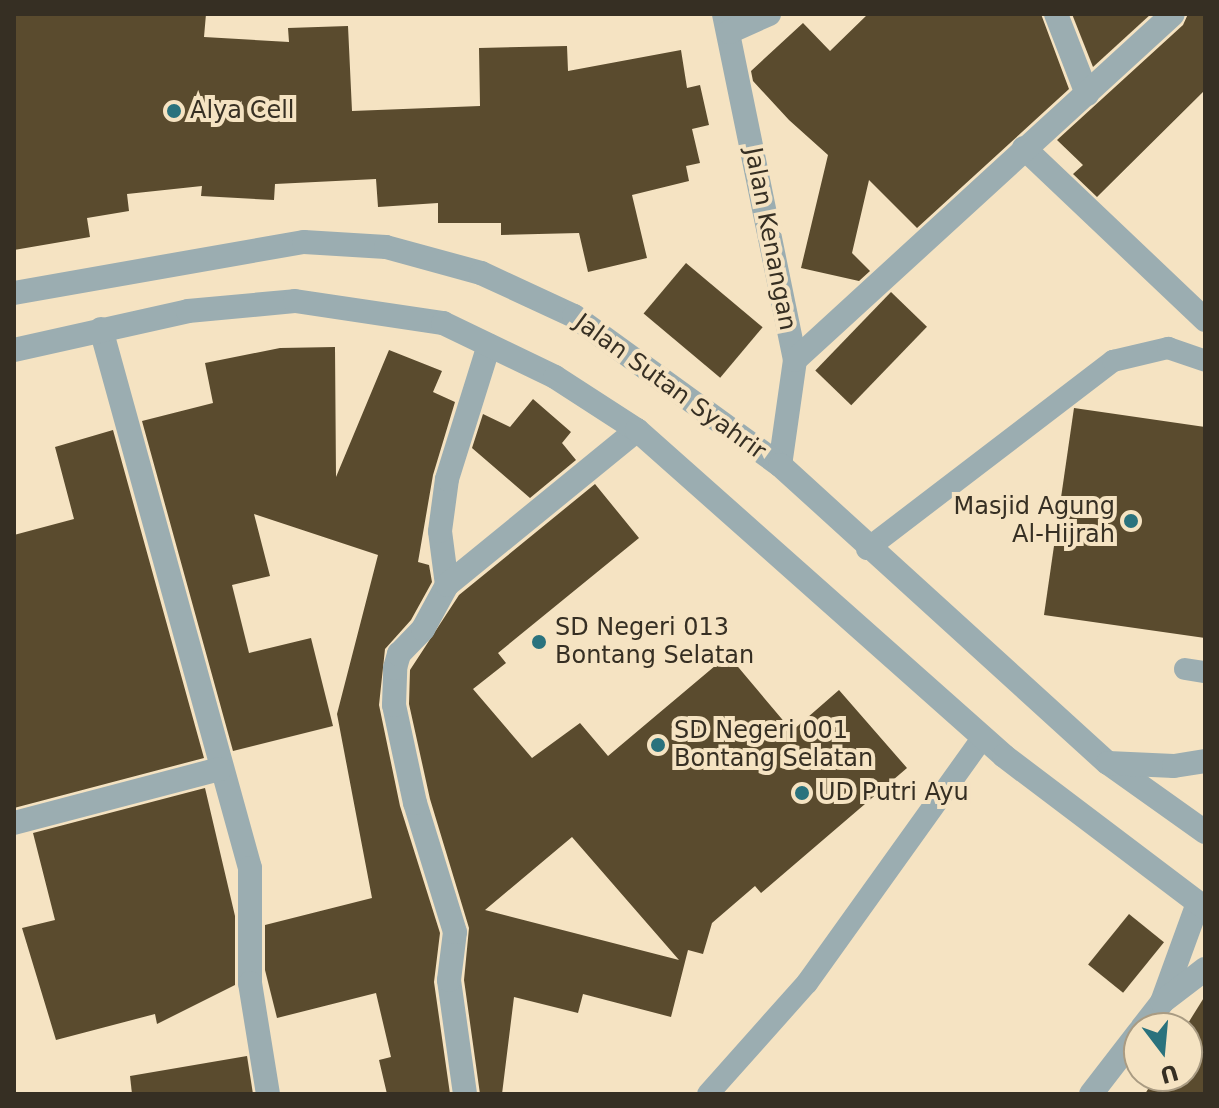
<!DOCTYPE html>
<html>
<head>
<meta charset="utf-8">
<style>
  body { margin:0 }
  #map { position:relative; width:1219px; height:1108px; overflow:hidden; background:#f5e3c2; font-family:"DejaVu Sans",sans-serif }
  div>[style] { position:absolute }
  .building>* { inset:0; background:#5a4b2e; transform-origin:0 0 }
  .service>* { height:22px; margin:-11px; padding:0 11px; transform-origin:11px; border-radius:11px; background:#9badb1 }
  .minor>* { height:24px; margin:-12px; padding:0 12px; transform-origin:12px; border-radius:12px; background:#9badb1 }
  .tertiary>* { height:24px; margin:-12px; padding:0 12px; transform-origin:12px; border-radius:12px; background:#9badb1 }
  .dots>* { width:22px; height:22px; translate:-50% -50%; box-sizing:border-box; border:4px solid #f5e3c2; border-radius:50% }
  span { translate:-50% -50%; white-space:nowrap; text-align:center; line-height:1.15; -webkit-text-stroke:8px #f5e3c2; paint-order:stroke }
  .poi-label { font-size:24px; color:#362f23 }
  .left { translate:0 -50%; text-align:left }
  .right { translate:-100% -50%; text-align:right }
  .street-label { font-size:24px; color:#362f23 }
  .frame { position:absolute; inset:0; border:16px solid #362f23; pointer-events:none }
  .north { position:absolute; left:1123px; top:1012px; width:80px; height:80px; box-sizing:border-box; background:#f5e3c2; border:2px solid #a99b82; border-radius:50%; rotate:164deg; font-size:22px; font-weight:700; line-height:32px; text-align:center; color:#362f23 }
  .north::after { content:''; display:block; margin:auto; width:28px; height:36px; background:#2a727d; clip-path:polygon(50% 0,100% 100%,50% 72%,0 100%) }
</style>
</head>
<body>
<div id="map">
  <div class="building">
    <i style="clip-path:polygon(14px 14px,206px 14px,204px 37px,289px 42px,288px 28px,348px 26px,352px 111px,480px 106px,479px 48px,567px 46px,568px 71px,681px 50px,687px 88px,700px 85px,709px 125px,692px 129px,700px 163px,686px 166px,689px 181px,632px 195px,647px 258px,588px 272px,579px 233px,501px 235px,501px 223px,438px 223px,438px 203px,378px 207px,376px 179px,275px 184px,274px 200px,201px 196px,202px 186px,127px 194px,129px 211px,87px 218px,90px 237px,14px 250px)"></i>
    <i style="clip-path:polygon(868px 14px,1041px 14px,1069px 89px,917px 228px,869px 180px,852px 253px,870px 271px,859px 281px,801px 268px,828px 155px,789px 120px,753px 81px,751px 71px,803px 23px,830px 51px)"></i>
    <i style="clip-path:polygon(1072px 14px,1151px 14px,1093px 67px)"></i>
    <i style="clip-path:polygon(1188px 14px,1205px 14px,1205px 90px,1097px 197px,1073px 174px,1083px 165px,1057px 140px,1183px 25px)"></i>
    <i style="left:686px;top:263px;width:100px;height:66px;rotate:40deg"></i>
    <i style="left:891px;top:292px;width:50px;height:109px;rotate:44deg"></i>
    <i style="clip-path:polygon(335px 347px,336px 477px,389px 350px,442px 371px,433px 392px,455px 402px,433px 475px,418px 562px,429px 565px,432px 582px,411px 620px,385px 649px,379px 705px,400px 806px,440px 933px,434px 982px,450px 1094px,387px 1094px,379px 1060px,391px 1057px,376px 993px,277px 1018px,265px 970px,265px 925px,372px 898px,337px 714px,378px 555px,254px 514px,270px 576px,232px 585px,249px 653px,311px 638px,333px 726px,233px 751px,142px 421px,213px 403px,205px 363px,280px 348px)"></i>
    <i style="clip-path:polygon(533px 399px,571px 432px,562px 443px,576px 460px,530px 498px,472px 448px,483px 414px,510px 427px)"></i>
    <i style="clip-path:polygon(1074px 408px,1205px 427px,1205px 638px,1044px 615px)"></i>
    <i style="clip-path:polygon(113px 430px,204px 758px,14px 808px,14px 535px,74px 519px,55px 447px)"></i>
    <i style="clip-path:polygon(evenodd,595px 484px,639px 538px,498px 653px,506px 663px,473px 689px,532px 758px,580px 723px,608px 756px,728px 655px,792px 731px,839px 690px,907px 768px,761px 893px,755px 886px,712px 923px,703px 954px,688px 950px,671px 1017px,583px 994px,578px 1013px,514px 997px,502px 1094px,480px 1094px,464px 980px,469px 928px,430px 799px,409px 704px,410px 670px,459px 595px,595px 484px,572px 837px,679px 960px,485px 910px,572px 837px)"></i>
    <i style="clip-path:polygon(205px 788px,235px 916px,235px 985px,157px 1024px,155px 1014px,56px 1040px,22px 928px,55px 920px,33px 833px)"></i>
    <i style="left:1129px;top:914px;width:45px;height:65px;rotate:39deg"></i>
    <i style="clip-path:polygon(1205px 996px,1205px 1094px,1145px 1094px,1156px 1076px,1187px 1076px,1185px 1028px)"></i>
    <i style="clip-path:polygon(247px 1056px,253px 1094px,132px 1094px,130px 1076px)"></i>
  </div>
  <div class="service">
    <i style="left:867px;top:549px;width:310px;rotate:-37.4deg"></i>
    <i style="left:1113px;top:361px;width:57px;rotate:-13.3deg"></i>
    <i style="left:1168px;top:348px;width:39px;rotate:19deg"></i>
    <i style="left:1185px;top:669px;width:20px;rotate:9deg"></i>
    <i style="left:708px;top:1094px;width:149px;rotate:-48.3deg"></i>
    <i style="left:807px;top:983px;width:302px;rotate:-54.4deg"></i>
  </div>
  <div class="minor">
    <i style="left:724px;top:14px;width:353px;rotate:78.4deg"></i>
    <i style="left:795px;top:360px;width:106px;rotate:98.1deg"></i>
    <i style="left:1056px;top:14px;width:86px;rotate:68.8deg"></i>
    <i style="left:729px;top:32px;width:44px;rotate:-24.2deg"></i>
    <i style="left:1024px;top:148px;width:250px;rotate:43.5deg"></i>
    <i style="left:101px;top:329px;width:559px;rotate:74.55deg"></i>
    <i style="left:250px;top:868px;width:115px;rotate:90deg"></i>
    <i style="left:250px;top:983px;width:112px;rotate:80.8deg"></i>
    <i style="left:795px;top:360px;width:512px;rotate:-42.47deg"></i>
    <i style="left:447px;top:585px;width:54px;rotate:-97.4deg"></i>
    <i style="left:440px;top:531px;width:52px;rotate:-82.3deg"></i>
    <i style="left:447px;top:479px;width:140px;rotate:-72.6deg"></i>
    <i style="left:14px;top:823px;width:213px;rotate:-14.7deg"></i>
    <i style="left:1162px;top:1002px;width:105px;rotate:-70deg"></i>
    <i style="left:1142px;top:1028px;width:33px;rotate:-52deg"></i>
    <i style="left:1162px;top:1002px;width:54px;rotate:-37.5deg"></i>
    <i style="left:465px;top:1094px;width:115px;rotate:-98deg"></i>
    <i style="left:449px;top:980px;width:48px;rotate:-82.9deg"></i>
    <i style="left:455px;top:932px;width:135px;rotate:-107.2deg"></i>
    <i style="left:415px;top:803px;width:100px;rotate:-102.1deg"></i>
    <i style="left:394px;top:705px;width:37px;rotate:-88deg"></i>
    <i style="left:395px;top:668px;width:15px;rotate:-74deg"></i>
    <i style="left:399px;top:654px;width:35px;rotate:-46deg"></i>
    <i style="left:423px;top:629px;width:50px;rotate:-61.4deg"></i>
    <i style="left:447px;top:585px;width:245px;rotate:-39.2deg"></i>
    <i style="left:1091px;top:1094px;width:78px;rotate:-52.3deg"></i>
  </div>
  <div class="tertiary">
    <i style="left:14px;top:293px;width:294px;rotate:-10deg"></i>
    <i style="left:304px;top:242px;width:82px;rotate:3.5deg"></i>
    <i style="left:386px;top:247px;width:98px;rotate:15.3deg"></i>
    <i style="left:481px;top:273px;width:102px;rotate:24.8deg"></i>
    <i style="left:574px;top:316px;width:254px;rotate:35.9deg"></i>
    <i style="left:780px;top:465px;width:443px;rotate:42.3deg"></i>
    <i style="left:1108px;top:763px;width:119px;rotate:35.4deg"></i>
    <i style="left:14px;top:350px;width:178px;rotate:-12.6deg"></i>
    <i style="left:188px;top:311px;width:107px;rotate:-5.3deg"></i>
    <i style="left:295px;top:301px;width:150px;rotate:8.5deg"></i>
    <i style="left:443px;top:323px;width:124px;rotate:25.7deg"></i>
    <i style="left:555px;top:377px;width:98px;rotate:32.9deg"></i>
    <i style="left:637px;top:430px;width:491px;rotate:41.6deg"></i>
    <i style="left:1004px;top:756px;width:252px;rotate:37.1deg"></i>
    <i style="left:1108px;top:763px;width:66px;rotate:2.6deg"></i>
    <i style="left:1174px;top:766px;width:31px;rotate:-9deg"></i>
  </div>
  <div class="dots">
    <i style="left:174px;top:111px;background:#2a727d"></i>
    <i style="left:1131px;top:521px;background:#2a727d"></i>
    <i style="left:539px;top:642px;background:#2a727d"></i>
    <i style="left:658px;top:745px;background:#2a727d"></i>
    <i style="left:802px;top:793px;background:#2a727d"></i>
  </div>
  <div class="poi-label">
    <span class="left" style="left:190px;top:111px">Alya Cell</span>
    <span class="right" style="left:1115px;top:521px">Masjid Agung<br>Al-Hijrah</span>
    <span class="left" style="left:555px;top:642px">SD Negeri 013<br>Bontang Selatan</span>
    <span class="left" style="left:674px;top:745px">SD Negeri 001<br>Bontang Selatan</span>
    <span class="left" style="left:818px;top:793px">UD Putri Ayu</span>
  </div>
  <div class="street-label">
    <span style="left:770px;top:239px;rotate:79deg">Jalan Kenangan</span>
    <span style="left:670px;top:387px;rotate:36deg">Jalan Sutan Syahrir</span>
  </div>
  <div class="frame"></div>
  <div class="north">U</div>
</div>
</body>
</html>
